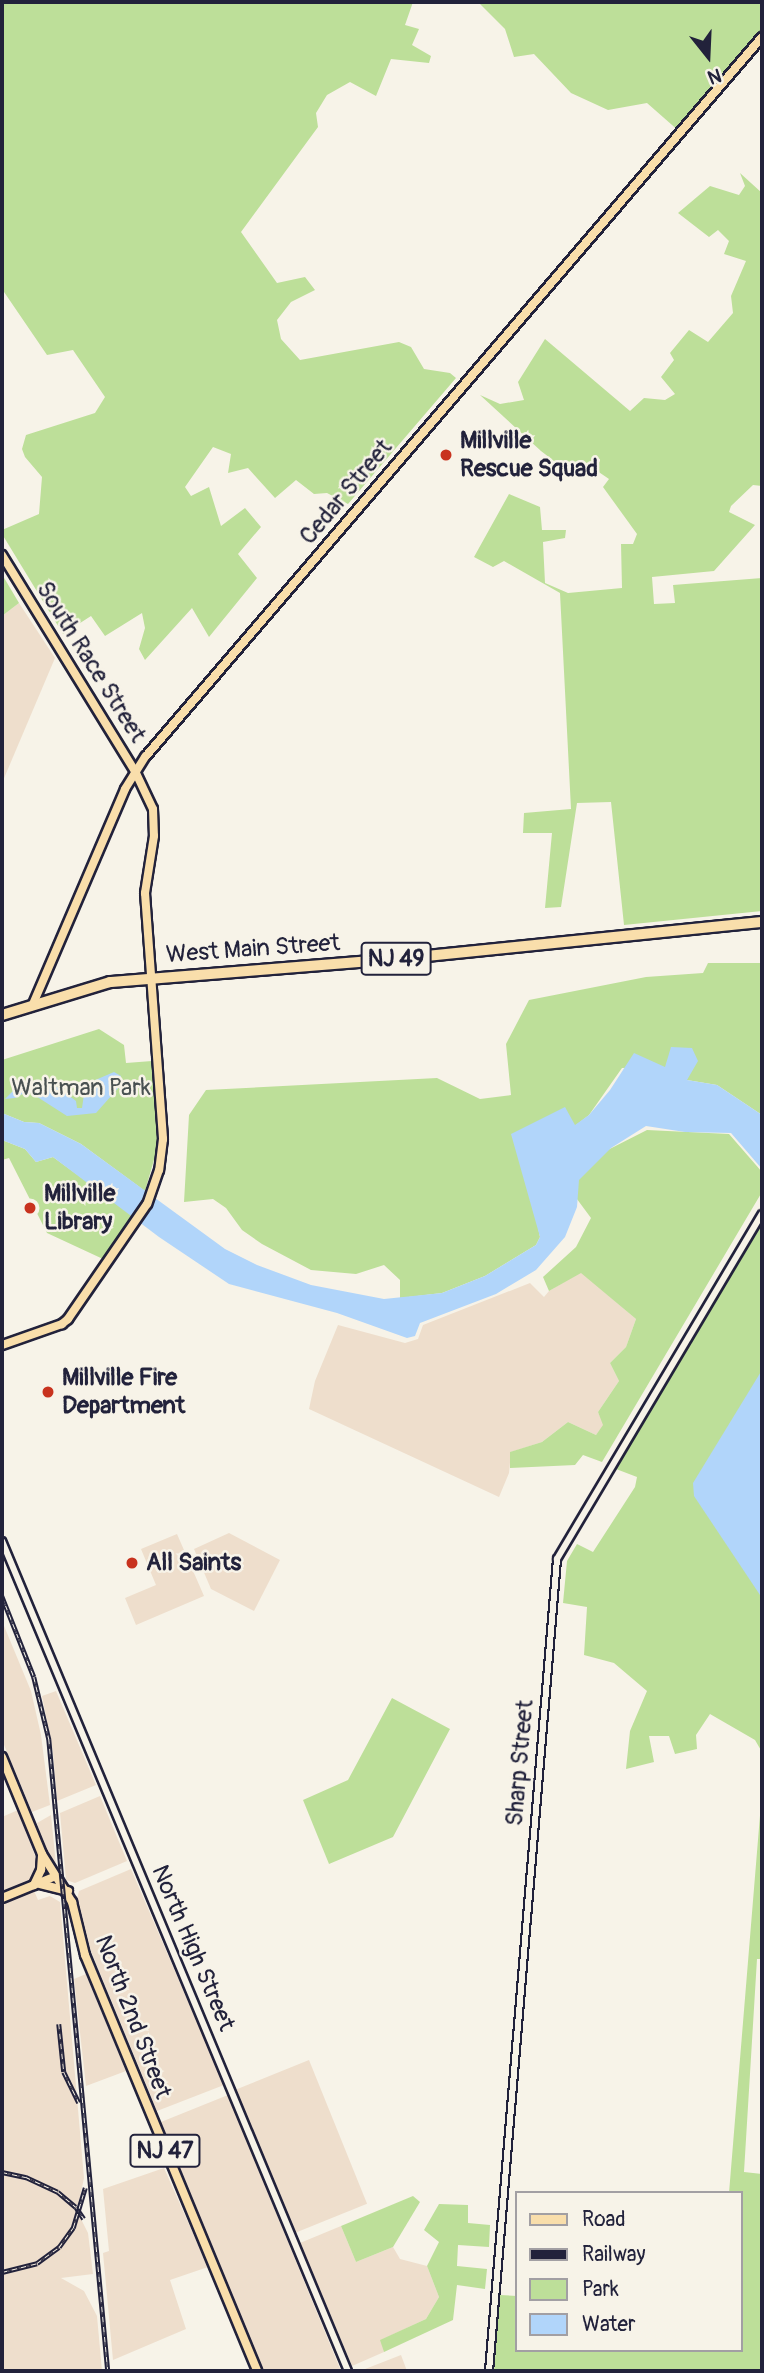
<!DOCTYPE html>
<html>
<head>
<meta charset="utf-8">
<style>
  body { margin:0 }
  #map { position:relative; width:764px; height:2373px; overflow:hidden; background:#f7f3e8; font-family:Pangolin,sans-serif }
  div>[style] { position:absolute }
  .built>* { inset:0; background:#eedecc; transform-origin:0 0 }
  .green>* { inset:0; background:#bddf99 }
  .water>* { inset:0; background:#b1d5fa }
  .roads { filter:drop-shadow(2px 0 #22223b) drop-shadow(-2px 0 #22223b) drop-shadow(0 2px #22223b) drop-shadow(0 -2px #22223b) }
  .minor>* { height:6px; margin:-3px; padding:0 3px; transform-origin:3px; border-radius:3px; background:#f7f3e8 }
  .major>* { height:8px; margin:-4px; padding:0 4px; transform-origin:4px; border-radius:4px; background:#f9deab }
  .highway>* { height:10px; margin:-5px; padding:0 5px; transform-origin:5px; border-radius:5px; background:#f9deab }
  .rail>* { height:4.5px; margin-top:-2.25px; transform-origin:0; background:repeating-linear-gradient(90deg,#f7f3e8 0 5px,#22223b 0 10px); box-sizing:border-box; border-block:2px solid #22223b }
  .dots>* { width:19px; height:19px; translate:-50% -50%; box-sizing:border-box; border:4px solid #f7f3e8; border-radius:50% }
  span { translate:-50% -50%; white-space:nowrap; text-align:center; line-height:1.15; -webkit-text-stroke:5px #f7f3e8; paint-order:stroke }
  .shield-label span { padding:2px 5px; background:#f7f3e8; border:2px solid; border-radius:5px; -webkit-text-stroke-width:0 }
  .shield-label { font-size:23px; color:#22223b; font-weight:700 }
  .poi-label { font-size:24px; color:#22223b; font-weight:700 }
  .left { translate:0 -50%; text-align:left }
  .street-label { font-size:24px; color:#22223b }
  .park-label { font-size:24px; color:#495152 }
  .frame { position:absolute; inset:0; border:4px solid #22223b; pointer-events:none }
  .legend { position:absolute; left:515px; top:2191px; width:228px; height:161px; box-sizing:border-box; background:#f7f3e8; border:2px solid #a29fa3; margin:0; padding:9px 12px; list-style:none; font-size:21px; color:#22223b }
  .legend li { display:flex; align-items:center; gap:14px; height:35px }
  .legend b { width:35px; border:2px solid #a29fa3 }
  .north { position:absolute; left:673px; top:21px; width:70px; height:70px; -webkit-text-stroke:5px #f7f3e8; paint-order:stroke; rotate:162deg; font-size:19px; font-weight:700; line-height:28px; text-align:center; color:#22223b }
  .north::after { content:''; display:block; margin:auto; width:24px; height:32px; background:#22223b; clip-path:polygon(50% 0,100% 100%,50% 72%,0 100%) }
</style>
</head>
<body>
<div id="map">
  <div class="built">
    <i style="clip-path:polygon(19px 603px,55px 658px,2px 783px,2px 616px)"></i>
    <i style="clip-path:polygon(581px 1272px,636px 1319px,626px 1347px,610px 1363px,619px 1381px,598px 1412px,604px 1425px,596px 1435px,568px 1422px,542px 1442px,511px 1452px,509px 1473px,499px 1497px,309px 1409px,315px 1381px,338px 1325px,405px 1343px,418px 1339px,423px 1325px,530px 1283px,544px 1297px,549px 1291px)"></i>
    <i style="clip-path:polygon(229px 1533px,280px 1560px,254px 1611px,211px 1589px,194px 1549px)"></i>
    <i style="clip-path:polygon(177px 1534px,204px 1596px,136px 1625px,125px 1598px,156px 1585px,141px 1549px)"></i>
    <i style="clip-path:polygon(2px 1621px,31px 1691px,41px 1735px,50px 1805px,32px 1812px,2px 1740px)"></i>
    <i style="clip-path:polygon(56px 1691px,96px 1785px,57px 1801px,53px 1752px,42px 1696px)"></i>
    <i style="clip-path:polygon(100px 1796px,127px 1861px,75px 1883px,66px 1880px,60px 1813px)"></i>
    <i style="clip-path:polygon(18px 1810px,38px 1864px,34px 1877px,27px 1882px,2px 1892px,2px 1817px)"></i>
    <i style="clip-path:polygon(51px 1815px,56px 1865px,44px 1848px,37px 1823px)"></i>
    <i style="clip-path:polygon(131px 1869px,224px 2085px,157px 2111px,88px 1944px,77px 1899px,79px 1891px)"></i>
    <i style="clip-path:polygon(32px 1886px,38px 1900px,50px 1896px,60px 1902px,84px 2178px,77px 2211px,88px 2233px,93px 2274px,61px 2278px,84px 2291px,97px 2316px,102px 2371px,2px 2371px,2px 1898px)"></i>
    <i style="clip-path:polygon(86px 1974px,126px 2071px,86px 2086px,74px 1979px)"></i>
    <i style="left:309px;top:2060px;width:155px;height:80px;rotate:68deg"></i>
    <i style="clip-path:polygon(228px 2095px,304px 2281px,341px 2371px,263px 2371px,161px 2122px)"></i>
    <i style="clip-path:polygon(164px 2168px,208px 2267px,170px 2280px,186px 2329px,113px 2360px,103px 2253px,109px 2251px,103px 2189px)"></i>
    <i style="clip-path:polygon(341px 2226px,356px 2262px,393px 2247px,400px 2259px,427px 2266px,439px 2297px,426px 2319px,381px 2340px,384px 2352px,352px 2366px,300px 2243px)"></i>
    <i style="clip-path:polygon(401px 2355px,407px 2371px,360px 2371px)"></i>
  </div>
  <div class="green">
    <i style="clip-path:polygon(2px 2px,413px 2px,405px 25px,419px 29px,412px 45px,431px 56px,429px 63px,391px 59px,376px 96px,350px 82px,327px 95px,316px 113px,318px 127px,241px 232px,277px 283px,305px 277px,315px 290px,291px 302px,277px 320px,281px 339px,300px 360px,399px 342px,411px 347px,424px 369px,450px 373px,456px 378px,348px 504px,327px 493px,314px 494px,296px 480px,275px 498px,248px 468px,228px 473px,231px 454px,213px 447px,185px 487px,191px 496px,209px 487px,221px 526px,245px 508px,261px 527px,238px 554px,257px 578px,209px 637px,192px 608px,145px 660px,139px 649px,145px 628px,142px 613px,105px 636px,91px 616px,63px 634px,2px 534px,2px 530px,39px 514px,42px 477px,25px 457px,22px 449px,26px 435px,95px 413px,105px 397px,73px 350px,47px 355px,2px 289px)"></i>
    <i style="clip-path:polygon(478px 2px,762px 2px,762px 37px,680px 132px,647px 103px,608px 110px,571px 93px,534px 54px,514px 57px,505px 29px)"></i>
    <i style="clip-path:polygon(740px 173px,762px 193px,762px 486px,753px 485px,731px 506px,729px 512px,755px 525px,714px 571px,652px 577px,654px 604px,675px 603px,673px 585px,762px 578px,762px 911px,624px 925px,611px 802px,577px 803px,561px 907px,545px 908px,552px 833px,523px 833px,524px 813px,571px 809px,560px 593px,504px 561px,493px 567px,474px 557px,509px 494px,540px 507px,542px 530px,566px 530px,565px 538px,543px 542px,545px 583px,568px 593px,622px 588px,621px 544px,633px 544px,637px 534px,603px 487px,609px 479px,584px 462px,571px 474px,541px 451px,480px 395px,500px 404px,524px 400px,518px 382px,545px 339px,630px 411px,644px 398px,665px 400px,675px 394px,661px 377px,674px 360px,670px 353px,689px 330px,708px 342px,733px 313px,731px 296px,746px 261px,724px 254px,729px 241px,718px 230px,709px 237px,678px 213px,710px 186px,739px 195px,745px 186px)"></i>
    <i style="clip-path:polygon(3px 576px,19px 603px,2px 616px,2px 577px)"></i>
    <i style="clip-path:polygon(708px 963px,762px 963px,762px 1115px,717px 1085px,687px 1080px,665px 1067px,622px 1068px,589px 1115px,575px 1126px,536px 1218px,540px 1237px,536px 1245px,485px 1276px,442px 1293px,400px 1298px,400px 1280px,384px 1265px,356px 1274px,311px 1270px,262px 1244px,242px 1230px,226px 1208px,213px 1199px,184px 1202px,189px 1115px,206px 1090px,437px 1078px,480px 1099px,511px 1095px,506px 1044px,529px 1000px,646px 977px,703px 973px)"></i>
    <i style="clip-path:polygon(99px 1029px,124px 1045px,126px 1063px,152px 1061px,158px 1146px,145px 1191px,81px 1144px,39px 1123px,24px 1122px,2px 1113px,2px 1060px)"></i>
    <i style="clip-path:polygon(647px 1130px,729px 1134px,762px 1172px,762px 1192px,602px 1462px,583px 1455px,575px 1465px,510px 1468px,510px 1452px,542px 1442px,568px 1422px,596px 1435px,603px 1425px,598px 1412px,619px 1381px,610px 1363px,626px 1347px,636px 1319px,581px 1273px,549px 1291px,543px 1277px,576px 1247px,591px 1218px,571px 1191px,586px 1161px)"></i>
    <i style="clip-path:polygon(2px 1140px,25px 1149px,36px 1162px,53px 1157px,134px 1216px,103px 1259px,47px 1233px,9px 1158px,2px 1160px)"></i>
    <i style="clip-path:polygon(762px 1223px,762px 1752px,755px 1740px,710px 1714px,696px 1735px,697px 1749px,675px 1754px,669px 1736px,649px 1736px,654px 1762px,626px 1769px,630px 1731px,647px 1691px,614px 1663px,584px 1655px,587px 1607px,563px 1603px,567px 1561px,577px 1544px,593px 1552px,635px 1487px,637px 1477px,616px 1469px)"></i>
    <i style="clip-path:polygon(392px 1698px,450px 1729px,393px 1837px,329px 1864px,303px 1800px,348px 1780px)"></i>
    <i style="clip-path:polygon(762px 1791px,762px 1959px,757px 1959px,744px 2172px,762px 2174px,762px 2371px,494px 2371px,500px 2295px,517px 2296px,517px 2350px,741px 2350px,741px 2193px,729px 2193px)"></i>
    <i style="clip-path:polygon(413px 2196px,420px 2202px,393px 2247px,356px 2262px,341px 2226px)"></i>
    <i style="clip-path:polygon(439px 2204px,468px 2205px,468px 2223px,490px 2225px,489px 2247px,458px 2245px,457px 2266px,487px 2269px,485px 2289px,457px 2285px,453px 2320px,384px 2352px,380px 2340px,426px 2319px,439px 2297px,427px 2266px,439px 2242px,424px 2230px)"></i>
  </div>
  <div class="water">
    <i style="clip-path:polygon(671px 1047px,692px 1048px,698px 1061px,687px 1080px,717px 1085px,762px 1115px,762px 1169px,731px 1133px,685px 1132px,646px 1126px,611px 1148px,579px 1180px,577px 1207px,565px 1237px,536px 1270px,496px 1294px,420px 1323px,415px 1336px,407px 1338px,337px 1313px,229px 1284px,159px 1237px,53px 1157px,36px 1162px,25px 1149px,2px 1140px,2px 1113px,24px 1122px,39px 1123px,81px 1144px,225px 1249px,257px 1265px,311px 1285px,384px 1299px,442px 1293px,485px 1276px,536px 1245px,540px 1237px,511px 1134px,565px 1107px,575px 1125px,589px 1115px,610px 1090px,634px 1053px,665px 1067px)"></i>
    <i style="clip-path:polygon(114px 1072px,121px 1076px,120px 1086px,96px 1113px,67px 1116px,28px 1091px,15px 1098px,5px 1099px,13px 1091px,26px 1086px,41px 1088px,52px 1083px,76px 1101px,77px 1108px,82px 1108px,84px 1094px,93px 1081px)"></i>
    <i style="clip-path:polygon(762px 1370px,762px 1598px,694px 1496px,693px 1483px)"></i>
  </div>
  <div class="roads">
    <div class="minor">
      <i style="left:2px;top:1541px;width:899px;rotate:67.37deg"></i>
      <i style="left:489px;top:2371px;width:815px;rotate:-85.21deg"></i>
      <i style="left:557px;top:1559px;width:401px;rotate:-59.3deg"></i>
    </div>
    <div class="major">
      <i style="left:2px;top:555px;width:254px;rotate:58.4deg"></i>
      <i style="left:135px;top:771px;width:42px;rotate:64.7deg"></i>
      <i style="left:153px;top:809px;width:27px;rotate:88deg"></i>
      <i style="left:154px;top:836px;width:58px;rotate:99deg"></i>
      <i style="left:145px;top:893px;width:247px;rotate:85.8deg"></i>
      <i style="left:163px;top:1139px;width:31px;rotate:97deg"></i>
      <i style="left:159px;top:1170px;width:36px;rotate:109deg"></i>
      <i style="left:147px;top:1204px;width:140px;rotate:124.5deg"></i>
      <i style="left:68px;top:1319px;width:8px;rotate:140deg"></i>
      <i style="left:62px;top:1324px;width:64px;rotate:160.7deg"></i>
      <i style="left:33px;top:1004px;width:234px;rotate:-66.8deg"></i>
      <i style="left:125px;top:789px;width:39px;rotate:-58deg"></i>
      <i style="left:146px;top:756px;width:947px;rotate:-49.41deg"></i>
      <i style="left:2px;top:1757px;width:105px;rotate:67.6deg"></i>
      <i style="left:42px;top:1854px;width:57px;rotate:58deg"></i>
      <i style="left:72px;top:1902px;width:55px;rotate:76.2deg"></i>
      <i style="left:85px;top:1955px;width:450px;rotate:67.5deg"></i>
      <i style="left:40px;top:1884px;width:29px;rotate:14deg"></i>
      <i style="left:34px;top:1885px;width:17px;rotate:-65deg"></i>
      <i style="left:41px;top:1870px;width:15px;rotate:-86deg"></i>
      <i style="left:2px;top:1898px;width:58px;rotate:-22.2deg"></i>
    </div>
    <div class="highway">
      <i style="left:2px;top:1015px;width:113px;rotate:-17deg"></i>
      <i style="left:110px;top:982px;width:288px;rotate:-4.6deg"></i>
      <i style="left:397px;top:959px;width:367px;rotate:-5.8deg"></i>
    </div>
  </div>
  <div class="rail">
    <i style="left:2px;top:1596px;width:87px;rotate:68.4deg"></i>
    <i style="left:34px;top:1677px;width:64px;rotate:76.4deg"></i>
    <i style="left:49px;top:1739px;width:635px;rotate:84.67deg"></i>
    <i style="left:59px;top:2024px;width:48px;rotate:84.1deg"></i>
    <i style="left:64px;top:2072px;width:34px;rotate:64deg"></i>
    <i style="left:2px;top:2172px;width:25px;rotate:12deg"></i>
    <i style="left:26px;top:2177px;width:35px;rotate:25deg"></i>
    <i style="left:58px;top:2192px;width:23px;rotate:40deg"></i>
    <i style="left:76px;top:2207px;width:14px;rotate:56deg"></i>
    <i style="left:2px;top:2272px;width:36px;rotate:-14deg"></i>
    <i style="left:37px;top:2263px;width:27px;rotate:-36deg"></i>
    <i style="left:59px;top:2247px;width:24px;rotate:-54deg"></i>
    <i style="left:73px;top:2228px;width:42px;rotate:-73.3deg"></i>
  </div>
  <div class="dots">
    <i style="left:446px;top:455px;background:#c8321e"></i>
    <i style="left:30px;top:1208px;background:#c8321e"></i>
    <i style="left:48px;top:1392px;background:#c8321e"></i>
    <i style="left:132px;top:1563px;background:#c8321e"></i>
  </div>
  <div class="shield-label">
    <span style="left:396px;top:959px">NJ 49</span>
    <span style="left:165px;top:2151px">NJ 47</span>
  </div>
  <div class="poi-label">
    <span class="left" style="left:460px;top:455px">Millville<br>Rescue Squad</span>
    <span class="left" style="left:44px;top:1208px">Millville<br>Library</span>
    <span class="left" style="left:62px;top:1392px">Millville Fire<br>Department</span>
    <span class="left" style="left:146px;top:1563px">All Saints</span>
  </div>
  <div class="street-label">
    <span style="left:346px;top:492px;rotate:-50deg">Cedar Street</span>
    <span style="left:91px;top:662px;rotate:58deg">South Race Street</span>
    <span style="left:253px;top:949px;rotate:-4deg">West Main Street</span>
    <span style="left:520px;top:1763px;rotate:-85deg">Sharp Street</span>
    <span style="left:193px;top:1948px;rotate:67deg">North High Street</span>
    <span style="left:133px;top:2017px;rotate:69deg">North 2nd Street</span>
  </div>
  <div class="park-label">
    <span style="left:81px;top:1088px">Waltman Park</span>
  </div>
  <div class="frame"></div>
  <ul class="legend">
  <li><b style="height:9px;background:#f9deab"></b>Road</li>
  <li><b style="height:9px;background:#22223b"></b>Railway</li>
  <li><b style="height:19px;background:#bddf99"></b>Park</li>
  <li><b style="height:19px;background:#b1d5fa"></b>Water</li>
  </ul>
  <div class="north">N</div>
</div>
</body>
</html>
